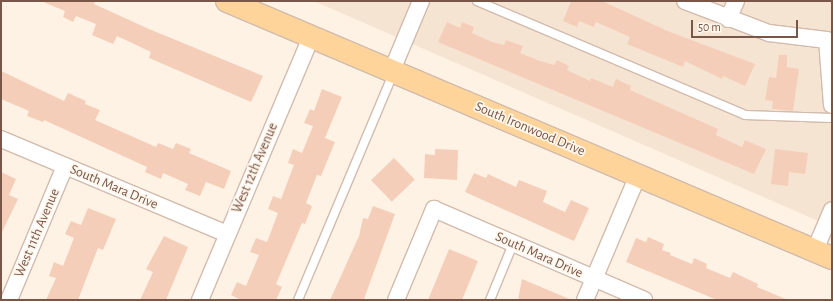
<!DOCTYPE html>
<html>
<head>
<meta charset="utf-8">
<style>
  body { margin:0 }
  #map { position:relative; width:833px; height:301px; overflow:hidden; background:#fef2e4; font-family:"Alegreya Sans",sans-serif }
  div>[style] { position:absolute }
  .residential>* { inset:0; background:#f6e4d2 }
  .building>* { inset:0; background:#f5ceba; transform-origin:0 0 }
  .roads { filter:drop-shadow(1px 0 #d2bbac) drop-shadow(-1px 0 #d2bbac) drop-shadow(0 1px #d2bbac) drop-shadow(0 -1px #d2bbac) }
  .lane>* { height:8px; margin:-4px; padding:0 4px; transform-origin:4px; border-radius:4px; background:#fff }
  .street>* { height:16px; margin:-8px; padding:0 8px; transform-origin:8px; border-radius:8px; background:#fff }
  .primary>* { height:22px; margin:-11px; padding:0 11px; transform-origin:11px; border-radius:11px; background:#ffd49a }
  span { translate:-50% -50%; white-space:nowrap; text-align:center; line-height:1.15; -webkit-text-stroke:3.5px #fff6ec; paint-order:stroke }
  .street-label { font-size:14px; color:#785648 }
  .frame { position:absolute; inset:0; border:2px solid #785648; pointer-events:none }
  .scale { position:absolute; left:691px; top:20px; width:107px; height:18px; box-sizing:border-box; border:2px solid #785648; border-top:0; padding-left:5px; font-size:12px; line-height:14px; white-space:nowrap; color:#785648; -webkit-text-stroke:3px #fff6ec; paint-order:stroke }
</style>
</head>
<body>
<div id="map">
  <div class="residential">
    <i style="clip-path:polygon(313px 1px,832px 1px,832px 227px,323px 5px)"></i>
  </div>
  <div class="building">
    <i style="clip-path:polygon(41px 1px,95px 1px,94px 4px,149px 29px,263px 76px,251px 102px,149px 58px,151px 52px,117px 36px,113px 44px,92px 35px,96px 24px,76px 16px,73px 22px,63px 17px,65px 11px)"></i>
    <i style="clip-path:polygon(571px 1px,602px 1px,670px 32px,755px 64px,745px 86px,723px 76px,722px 79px,685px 61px,683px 67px,627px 44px,630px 37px,596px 22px,594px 27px,579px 21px,577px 27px,563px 21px)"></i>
    <i style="clip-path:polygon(447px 22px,460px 28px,462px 22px,474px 27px,472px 33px,492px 42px,504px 45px,506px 40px,523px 46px,520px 53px,540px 61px,554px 65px,557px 60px,569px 66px,567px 70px,590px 81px,591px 78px,613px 87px,616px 79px,631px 86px,630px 90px,718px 129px,716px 135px,742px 147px,745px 140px,766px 149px,754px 174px,438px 42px)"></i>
    <i style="clip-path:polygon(779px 55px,787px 55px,787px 67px,799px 69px,793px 111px,772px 109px,773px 101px,765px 100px,769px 77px,776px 78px)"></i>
    <i style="clip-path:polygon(1px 71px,64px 101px,68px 93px,86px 101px,85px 104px,100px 110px,95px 120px,156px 147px,158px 143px,173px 149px,176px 143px,191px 149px,189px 153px,231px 171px,224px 189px,206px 182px,200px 196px,185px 190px,188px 184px,163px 173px,161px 179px,145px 172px,147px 167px,44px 120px,43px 122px,27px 116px,29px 111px,1px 99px)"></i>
    <i style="clip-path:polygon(322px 89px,342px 97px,325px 138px,335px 142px,321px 176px,317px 175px,306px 203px,312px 206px,305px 224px,302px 223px,276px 284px,282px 287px,276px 300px,241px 300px,231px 295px,237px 282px,246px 286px,259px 255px,250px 252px,256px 238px,267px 242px,278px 213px,268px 209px,273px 196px,281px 199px,294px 165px,288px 163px,293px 149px,302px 153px,313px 126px,304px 123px,310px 109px,314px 111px)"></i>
    <i style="clip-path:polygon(435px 149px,458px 150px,457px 180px,424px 178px,425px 154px,435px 155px)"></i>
    <i style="clip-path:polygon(775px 149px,808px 153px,805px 174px,789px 172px,788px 186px,771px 184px)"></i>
    <i style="left:394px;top:158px;width:30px;height:32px;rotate:46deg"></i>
    <i style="clip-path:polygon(1px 172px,16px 179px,9px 195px,18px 199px,1px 234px)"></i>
    <i style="clip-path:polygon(474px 173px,486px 178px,488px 174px,516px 187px,519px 180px,547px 191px,543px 202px,565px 212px,571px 200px,589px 208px,574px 241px,465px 192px)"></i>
    <i style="clip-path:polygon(373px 206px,395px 214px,364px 299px,366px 300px,330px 300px,359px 236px,363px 218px,368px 219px)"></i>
    <i style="clip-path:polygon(88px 208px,116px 219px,103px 250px,98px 248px,78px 300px,46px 300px,56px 278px,49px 276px,54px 262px,63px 266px,74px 238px,65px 234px,71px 221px,81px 225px)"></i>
    <i style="clip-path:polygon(164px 236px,188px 247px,166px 300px,140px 300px,153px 272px,146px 269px)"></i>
    <i style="clip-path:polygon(648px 237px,664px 244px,662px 250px,671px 253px,670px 255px,692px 264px,694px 258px,707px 264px,706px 268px,730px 278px,733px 272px,758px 284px,757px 287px,788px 300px,717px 300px,626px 262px,636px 238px,646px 242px)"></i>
    <i style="clip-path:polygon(449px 249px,478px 261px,462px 300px,428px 300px)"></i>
    <i style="clip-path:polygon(522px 279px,572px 300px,518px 300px)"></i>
  </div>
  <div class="roads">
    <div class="lane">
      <i style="left:477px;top:1px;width:291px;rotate:23deg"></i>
      <i style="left:745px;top:115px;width:87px;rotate:2deg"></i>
      <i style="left:298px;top:300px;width:247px;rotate:-67.2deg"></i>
      <i style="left:490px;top:300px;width:61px;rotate:-67.7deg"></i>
    </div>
    <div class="street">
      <i style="left:685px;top:1px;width:90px;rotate:20.9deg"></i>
      <i style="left:769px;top:33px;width:58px;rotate:6.9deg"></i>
      <i style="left:827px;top:40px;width:65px;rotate:85.6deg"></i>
      <i style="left:728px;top:19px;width:20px;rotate:-66deg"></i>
      <i style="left:392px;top:70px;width:75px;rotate:-67.2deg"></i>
      <i style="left:1px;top:139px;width:245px;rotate:22.8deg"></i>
      <i style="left:815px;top:250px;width:43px;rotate:-67deg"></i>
      <i style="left:9px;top:300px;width:145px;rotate:-67.3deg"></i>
      <i style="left:200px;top:300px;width:285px;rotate:-67.1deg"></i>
      <i style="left:396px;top:300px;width:99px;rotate:-67.3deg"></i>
      <i style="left:434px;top:209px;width:229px;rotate:23.4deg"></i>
      <i style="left:585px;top:300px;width:136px;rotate:-67deg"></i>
    </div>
    <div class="primary">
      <i style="left:227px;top:1px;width:657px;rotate:23.02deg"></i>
    </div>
  </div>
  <div class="street-label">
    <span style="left:530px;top:129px;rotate:23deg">South Ironwood Drive</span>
    <span style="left:255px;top:168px;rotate:-67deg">West 12th Avenue</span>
    <span style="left:114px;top:187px;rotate:23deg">South Mara Drive</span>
    <span style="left:37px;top:233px;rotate:-67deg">West 11th Avenue</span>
    <span style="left:539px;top:255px;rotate:24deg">South Mara Drive</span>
  </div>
  <div class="frame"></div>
  <div class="scale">50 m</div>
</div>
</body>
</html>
